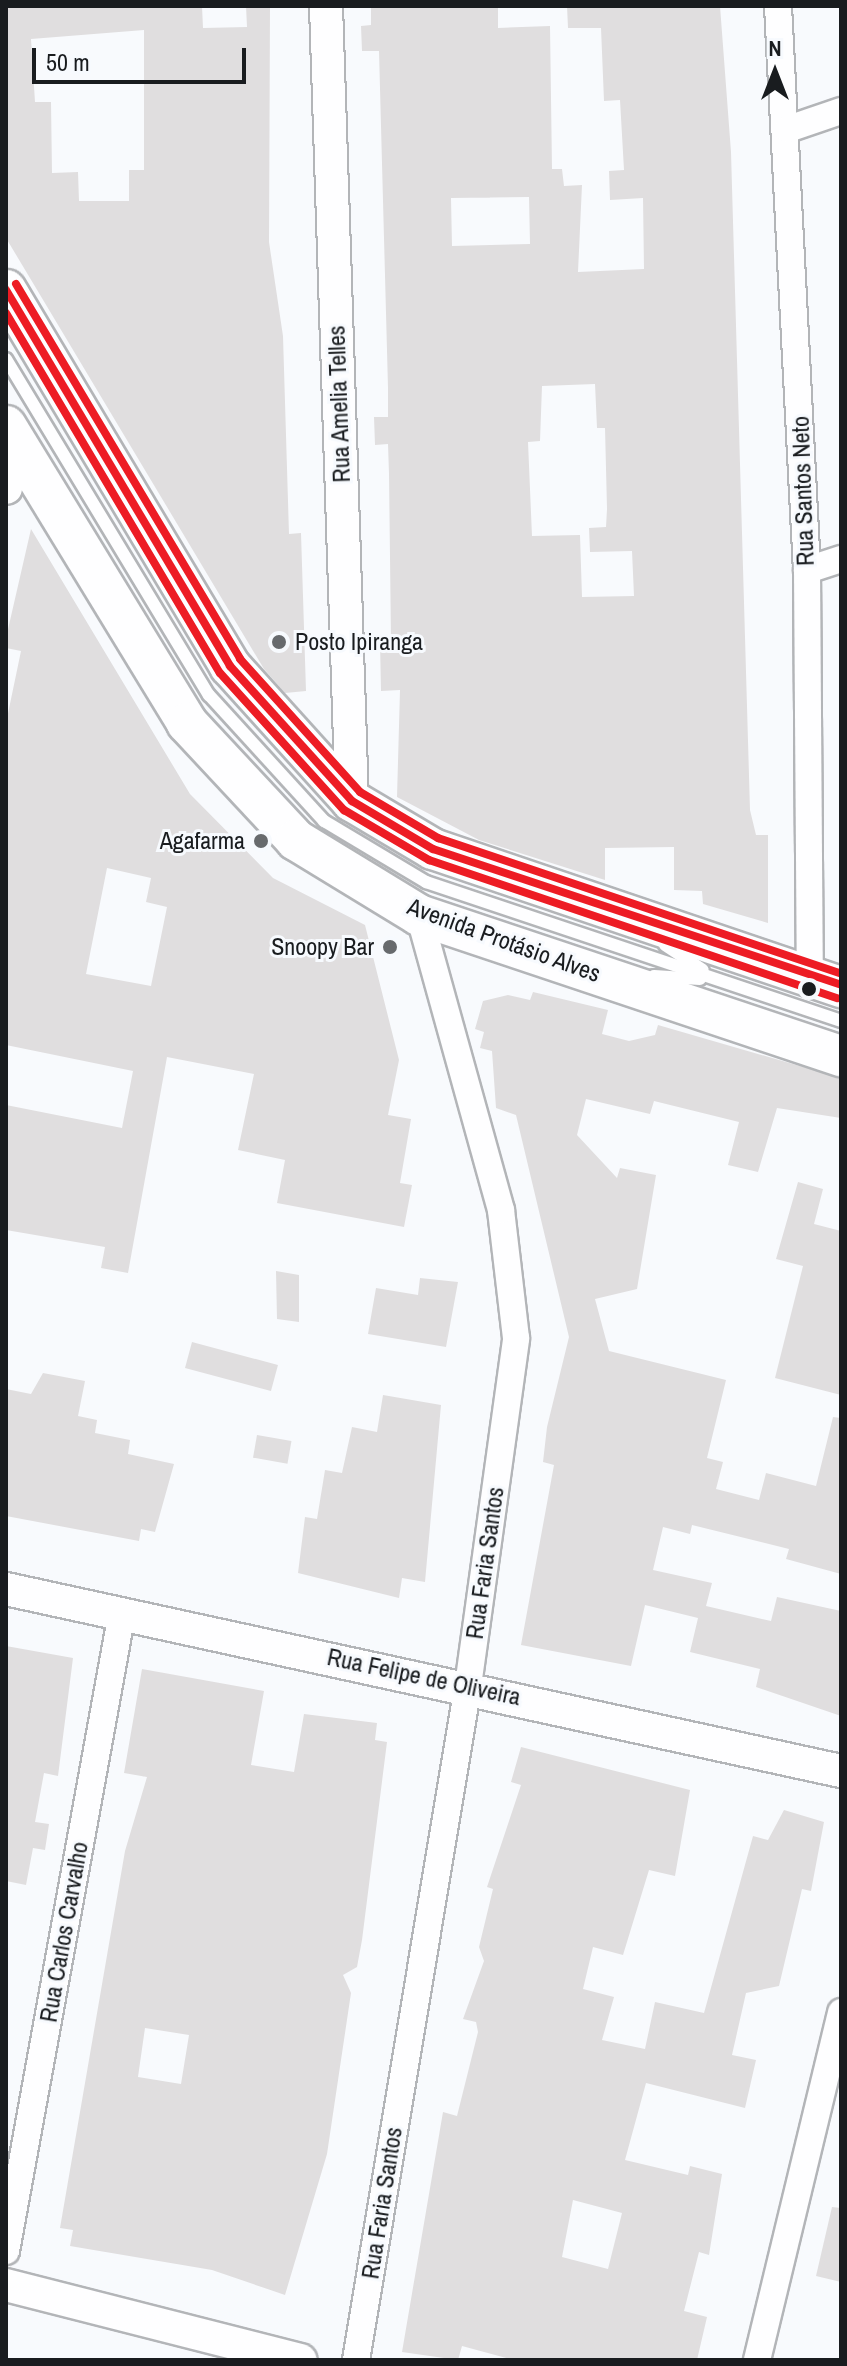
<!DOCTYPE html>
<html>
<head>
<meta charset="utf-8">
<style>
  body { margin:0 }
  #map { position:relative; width:847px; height:2366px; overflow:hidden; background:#f8fafd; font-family:"Archivo Narrow",sans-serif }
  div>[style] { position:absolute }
  .building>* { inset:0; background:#e0dedf; transform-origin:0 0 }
  .roads { filter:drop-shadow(2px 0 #b3b5b8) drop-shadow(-2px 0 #b3b5b8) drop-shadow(0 2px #b3b5b8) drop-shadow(0 -2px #b3b5b8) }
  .service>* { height:12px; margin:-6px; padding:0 6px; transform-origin:6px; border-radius:6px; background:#fefeff }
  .minor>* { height:26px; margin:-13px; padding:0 13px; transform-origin:13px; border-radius:13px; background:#fefeff }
  .tertiary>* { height:32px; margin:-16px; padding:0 16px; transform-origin:16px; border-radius:16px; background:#fefeff }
  .primary>* { height:40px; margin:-20px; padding:0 20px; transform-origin:20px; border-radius:20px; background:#fefeff }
  .bus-1>* { height:8px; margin:-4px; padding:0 4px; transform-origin:4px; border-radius:4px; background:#ed1c24 }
  .bus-2>* { height:8px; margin:-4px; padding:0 4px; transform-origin:4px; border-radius:4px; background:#ed1c24 }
  .bus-3>* { height:8px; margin:-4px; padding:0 4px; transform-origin:4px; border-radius:4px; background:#ed1c24 }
  .dots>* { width:22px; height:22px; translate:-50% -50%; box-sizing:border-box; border:4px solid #f7fafe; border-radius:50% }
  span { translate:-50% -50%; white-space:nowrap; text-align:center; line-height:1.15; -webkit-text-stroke:6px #f7fafe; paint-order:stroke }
  .street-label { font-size:24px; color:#191c1f }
  .poi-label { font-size:24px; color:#191c1f }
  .left { translate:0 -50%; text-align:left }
  .right { translate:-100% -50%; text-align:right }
  .frame { position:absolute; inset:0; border:8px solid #191c1f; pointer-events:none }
  .north { position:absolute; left:735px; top:32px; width:80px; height:80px; -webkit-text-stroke:6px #f7fafe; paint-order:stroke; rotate:0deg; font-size:22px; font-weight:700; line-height:32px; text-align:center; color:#191c1f }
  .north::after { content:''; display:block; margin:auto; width:28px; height:36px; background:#191c1f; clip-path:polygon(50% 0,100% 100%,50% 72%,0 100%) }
  .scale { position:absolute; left:32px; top:48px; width:214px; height:36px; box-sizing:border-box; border:4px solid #191c1f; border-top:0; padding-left:10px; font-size:24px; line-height:28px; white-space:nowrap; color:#191c1f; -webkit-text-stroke:6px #f7fafe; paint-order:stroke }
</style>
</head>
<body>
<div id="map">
  <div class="building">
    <i style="clip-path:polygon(evenodd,6px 6px,202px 6px,203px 28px,247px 27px,246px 6px,270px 6px,269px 242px,283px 336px,289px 534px,301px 533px,306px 691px,285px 693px,264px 669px,6px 238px,6px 6px,144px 30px,144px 170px,129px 170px,129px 201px,79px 201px,78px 172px,52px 173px,51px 102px,35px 102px,31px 39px,144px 30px)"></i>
    <i style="clip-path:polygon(evenodd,371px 6px,498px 6px,498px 28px,550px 26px,552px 169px,562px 169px,564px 186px,582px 185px,578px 272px,644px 269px,643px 198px,610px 200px,609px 171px,624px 170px,620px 100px,604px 101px,601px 28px,568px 28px,567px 6px,720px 6px,731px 152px,750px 810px,756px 835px,768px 835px,768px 923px,703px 904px,702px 891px,674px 890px,674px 847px,605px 848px,605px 880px,479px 840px,397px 797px,400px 690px,381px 691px,380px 642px,391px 641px,389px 474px,388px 444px,375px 445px,374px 417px,388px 417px,388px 388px,379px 51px,362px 51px,361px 26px,371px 25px,371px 6px,529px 197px,530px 244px,452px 246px,451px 198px,529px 197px,371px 6px,595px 384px,597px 428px,605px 428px,607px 509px,606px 527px,589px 528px,590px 552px,632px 551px,634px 596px,582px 597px,580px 535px,532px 536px,528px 442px,540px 441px,542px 386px,595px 384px)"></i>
    <i style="clip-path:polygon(evenodd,31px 529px,190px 794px,273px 878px,365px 925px,399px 1060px,388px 1115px,411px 1119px,400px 1183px,412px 1185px,404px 1227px,277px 1203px,285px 1160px,238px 1150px,254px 1074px,167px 1057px,128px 1273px,101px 1268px,105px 1247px,6px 1230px,6px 1105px,122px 1128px,133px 1071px,6px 1045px,6px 723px,21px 651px,6px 648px,6px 638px,31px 529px,107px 868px,151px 878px,146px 902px,167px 907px,151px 986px,86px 974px,107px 868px)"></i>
    <i style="clip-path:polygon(533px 992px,608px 1010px,602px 1034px,629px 1041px,655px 1035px,658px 1025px,841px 1078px,841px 1118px,777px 1108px,758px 1172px,728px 1165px,739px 1122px,654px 1101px,650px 1114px,586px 1099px,577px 1135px,617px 1178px,620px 1168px,656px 1175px,637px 1289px,595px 1299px,609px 1351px,726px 1380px,707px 1458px,723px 1462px,716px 1489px,759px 1500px,766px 1473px,816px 1486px,833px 1417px,841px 1418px,841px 1574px,786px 1559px,789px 1549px,692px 1525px,690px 1534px,663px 1527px,653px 1570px,712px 1583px,706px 1606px,771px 1621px,777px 1597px,841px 1611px,841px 1716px,756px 1687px,760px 1669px,690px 1652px,698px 1618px,645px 1605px,631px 1666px,521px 1645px,554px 1465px,543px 1462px,547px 1427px,569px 1337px,516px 1115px,496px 1108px,492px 1051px,480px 1048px,484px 1032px,475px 1029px,483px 1001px,508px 995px,530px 1000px)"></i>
    <i style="clip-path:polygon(798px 1182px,823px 1189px,814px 1224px,841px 1231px,841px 1395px,775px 1378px,803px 1266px,776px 1259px)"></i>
    <i style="clip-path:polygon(276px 1271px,299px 1275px,299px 1322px,277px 1319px)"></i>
    <i style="clip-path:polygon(420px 1278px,458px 1282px,446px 1347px,368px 1334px,376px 1288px,418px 1295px)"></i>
    <i style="left:192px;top:1342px;width:89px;height:27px;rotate:15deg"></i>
    <i style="clip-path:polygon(43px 1373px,85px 1381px,78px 1416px,97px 1420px,95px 1433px,130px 1440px,128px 1454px,174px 1464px,155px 1532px,141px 1529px,139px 1541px,6px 1516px,6px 1389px,31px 1394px)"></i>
    <i style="clip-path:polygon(383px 1395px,441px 1405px,425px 1582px,402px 1578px,399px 1598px,298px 1573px,305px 1517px,317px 1519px,325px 1470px,342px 1473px,352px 1427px,377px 1432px)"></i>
    <i style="left:257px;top:1435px;width:35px;height:23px;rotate:10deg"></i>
    <i style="clip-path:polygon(6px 1646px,73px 1658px,58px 1776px,44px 1773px,35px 1822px,49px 1824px,45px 1850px,33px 1848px,26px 1885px,6px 1881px)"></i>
    <i style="clip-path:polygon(evenodd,142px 1669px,264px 1691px,251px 1765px,294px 1772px,304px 1714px,377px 1723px,375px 1740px,387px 1742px,362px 1940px,357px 1967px,343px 1975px,351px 1993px,327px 2154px,285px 2295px,212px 2270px,70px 2246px,73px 2230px,60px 2228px,125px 1851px,147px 1777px,124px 1773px,142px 1669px,145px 2028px,189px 2035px,181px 2084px,138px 2077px,145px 2028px)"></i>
    <i style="clip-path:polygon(evenodd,521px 1747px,690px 1790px,675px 1876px,649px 1870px,623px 1955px,593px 1947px,583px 1989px,614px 1997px,602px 2040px,645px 2049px,655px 2002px,704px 2013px,753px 1836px,768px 1840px,784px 1810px,824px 1822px,811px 1891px,802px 1889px,779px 1986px,746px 1993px,732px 2055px,756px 2060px,745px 2108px,646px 2083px,625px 2160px,688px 2175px,690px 2166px,722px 2174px,709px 2255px,699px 2252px,684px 2311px,707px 2317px,697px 2360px,514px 2360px,462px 2346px,458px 2360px,402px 2352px,443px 2112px,457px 2116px,478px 2032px,476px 2022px,463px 2019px,484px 1961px,479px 1947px,493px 1889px,487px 1887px,521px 1785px,511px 1782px,521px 1747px,573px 2200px,622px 2213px,608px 2269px,562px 2257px,573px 2200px)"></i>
    <i style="clip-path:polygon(832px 2207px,841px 2208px,841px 2282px,816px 2276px)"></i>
  </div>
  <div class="roads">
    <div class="service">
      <i style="left:6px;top:359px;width:393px;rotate:58.9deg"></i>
      <i style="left:209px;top:695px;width:171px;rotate:47.6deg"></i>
      <i style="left:324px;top:821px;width:119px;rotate:30.9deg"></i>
      <i style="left:426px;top:882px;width:438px;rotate:18.5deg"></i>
      <i style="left:665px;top:945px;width:45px;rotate:33.3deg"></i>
      <i style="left:654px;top:976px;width:46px;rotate:3.7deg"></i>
    </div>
    <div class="minor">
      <i style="left:778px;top:6px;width:565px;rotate:87.06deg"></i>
      <i style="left:807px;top:570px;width:406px;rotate:89.6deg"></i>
      <i style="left:788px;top:129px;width:56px;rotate:-18.8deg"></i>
      <i style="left:807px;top:570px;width:36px;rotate:-18deg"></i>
      <i style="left:6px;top:2251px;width:648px;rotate:-79.7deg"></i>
      <i style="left:356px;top:2360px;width:683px;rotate:-80.57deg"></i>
      <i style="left:468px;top:1686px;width:351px;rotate:-82.1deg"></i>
      <i style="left:516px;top:1338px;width:129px;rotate:-96.7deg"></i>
      <i style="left:501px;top:1210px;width:306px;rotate:-105.5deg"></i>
      <i style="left:757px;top:2360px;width:358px;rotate:-76.4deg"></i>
    </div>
    <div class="tertiary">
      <i style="left:326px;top:6px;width:795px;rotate:88.13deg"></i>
      <i style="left:6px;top:488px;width:49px;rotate:-80.5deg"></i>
      <i style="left:6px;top:1589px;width:855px;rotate:12.3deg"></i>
      <i style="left:6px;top:2285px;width:304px;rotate:14.3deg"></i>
    </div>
    <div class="primary">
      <i style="left:6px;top:290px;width:438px;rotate:59.2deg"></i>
      <i style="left:230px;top:666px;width:182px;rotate:47.9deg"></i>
      <i style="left:352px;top:801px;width:94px;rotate:30.7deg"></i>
      <i style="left:433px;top:849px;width:431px;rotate:18.7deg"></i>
      <i style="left:6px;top:426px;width:348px;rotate:58.6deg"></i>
      <i style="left:187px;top:723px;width:160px;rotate:47deg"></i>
      <i style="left:296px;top:840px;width:144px;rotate:31.4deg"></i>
      <i style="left:419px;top:915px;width:445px;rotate:18.5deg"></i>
    </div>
  </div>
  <div class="bus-1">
    <i style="left:6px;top:290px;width:438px;rotate:59.2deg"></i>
    <i style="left:230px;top:666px;width:182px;rotate:47.9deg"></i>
    <i style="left:352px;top:801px;width:94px;rotate:30.7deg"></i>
    <i style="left:433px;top:849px;width:430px;rotate:18.4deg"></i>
  </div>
  <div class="bus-2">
    <i style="left:6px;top:313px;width:419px;rotate:59.3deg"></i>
    <i style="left:220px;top:673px;width:185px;rotate:47.9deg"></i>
    <i style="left:344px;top:810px;width:99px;rotate:30.5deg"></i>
    <i style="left:429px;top:860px;width:431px;rotate:18.7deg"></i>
  </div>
  <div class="bus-3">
    <i style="left:16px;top:284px;width:437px;rotate:59.1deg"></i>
    <i style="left:240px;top:659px;width:179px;rotate:47.9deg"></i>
    <i style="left:360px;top:792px;width:91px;rotate:30.5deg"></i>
    <i style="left:438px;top:838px;width:425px;rotate:18.6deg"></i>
  </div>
  <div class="dots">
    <i style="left:279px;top:642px;background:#676a6d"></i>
    <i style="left:261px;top:841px;background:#676a6d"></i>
    <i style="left:390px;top:947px;background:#676a6d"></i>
    <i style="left:809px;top:989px;background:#191c1f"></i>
  </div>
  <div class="street-label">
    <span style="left:339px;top:404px;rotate:-92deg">Rua Amelia Telles</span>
    <span style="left:803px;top:491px;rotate:-92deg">Rua Santos Neto</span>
    <span style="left:504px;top:940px;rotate:20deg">Avenida Protásio Alves</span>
    <span style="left:485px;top:1563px;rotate:-82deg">Rua Faria Santos</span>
    <span style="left:424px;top:1677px;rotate:12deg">Rua Felipe de Oliveira</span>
    <span style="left:64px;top:1932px;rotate:-80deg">Rua Carlos Carvalho</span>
    <span style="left:382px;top:2203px;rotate:-81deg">Rua Faria Santos</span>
  </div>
  <div class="poi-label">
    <span class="left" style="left:295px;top:642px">Posto Ipiranga</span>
    <span class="right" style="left:245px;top:841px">Agafarma</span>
    <span class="right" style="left:374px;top:947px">Snoopy Bar</span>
  </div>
  <div class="frame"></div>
  <div class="north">N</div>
  <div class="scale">50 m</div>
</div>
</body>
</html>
